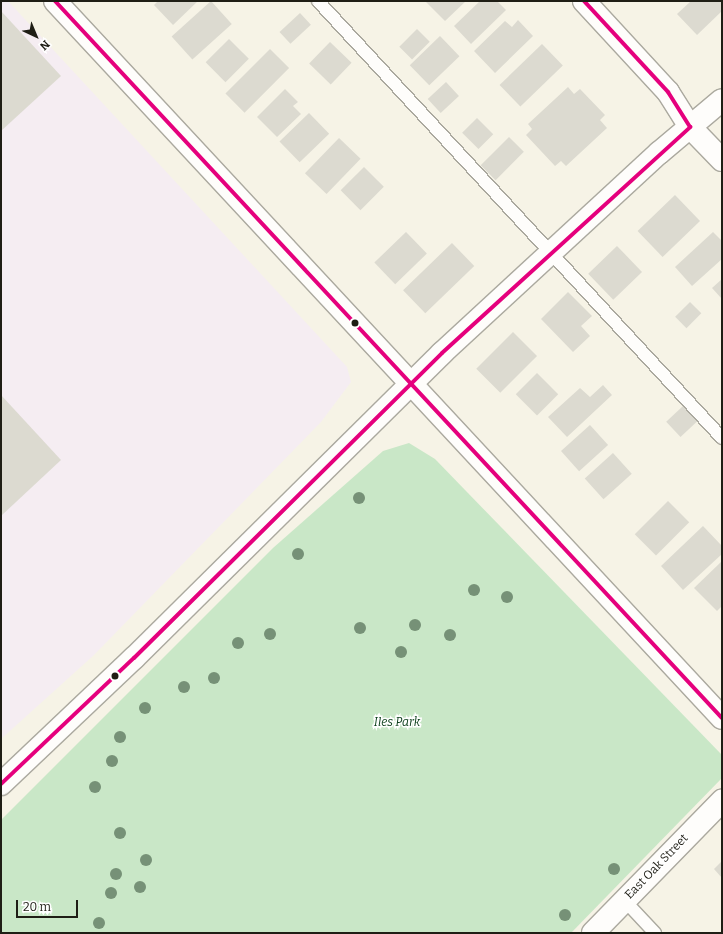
<!DOCTYPE html>
<html>
<head>
<meta charset="utf-8">
<style>
  body { margin:0 }
  #map { position:relative; width:723px; height:934px; overflow:hidden; background:#f6f3e6; font-family:Bitter,serif }
  div>[style] { position:absolute }
  .commercial>* { inset:0; background:#f5edf2 }
  .green>* { inset:0; background:#c9e7c7 }
  .building>* { inset:0; background:#dcdad0; transform-origin:0 0 }
  .roads { filter:drop-shadow(1px 0 #aba99f) drop-shadow(-1px 0 #aba99f) drop-shadow(0 1px #aba99f) drop-shadow(0 -1px #aba99f) }
  .lane>* { height:12px; margin:-6px; padding:0 6px; transform-origin:6px; border-radius:6px; background:#fefdfb }
  .street>* { height:22px; margin:-11px; padding:0 11px; transform-origin:11px; border-radius:11px; background:#fefdfb }
  .secondary>* { height:22px; margin:-11px; padding:0 11px; transform-origin:11px; border-radius:11px; background:#fefdfb }
  .primary>* { height:22px; margin:-11px; padding:0 11px; transform-origin:11px; border-radius:11px; background:#fefdfb }
  .bus-1>* { height:4px; margin:-2px; padding:0 2px; transform-origin:2px; border-radius:2px; background:#e5007d }
  .trees>* { width:12px; height:12px; margin:-6px; border-radius:50%; background:#769177 }
  .dots>* { width:11px; height:11px; translate:-50% -50%; box-sizing:border-box; border:2px solid #fff; border-radius:50% }
  span { translate:-50% -50%; white-space:nowrap; text-align:center; line-height:1.15; -webkit-text-stroke:3px #fff; paint-order:stroke }
  .park-label { font-size:12px; color:#0d401c; font-style:italic }
  .street-label { font-size:12px; color:#1f1e15 }
  .frame { position:absolute; inset:0; border:2px solid #1f1e15; pointer-events:none }
  .north { position:absolute; left:16px; top:16px; width:40px; height:40px; -webkit-text-stroke:3px #fff; paint-order:stroke; rotate:136deg; font-size:11px; font-weight:700; line-height:16px; text-align:center; color:#1f1e15 }
  .north::after { content:''; display:block; margin:auto; width:14px; height:18px; background:#1f1e15; clip-path:polygon(50% 0,100% 100%,50% 72%,0 100%) }
  .scale { position:absolute; left:16px; top:900px; width:62px; height:18px; box-sizing:border-box; border:2px solid #1f1e15; border-top:0; padding-left:5px; font-size:12px; line-height:14px; white-space:nowrap; color:#1f1e15; -webkit-text-stroke:3px #fff; paint-order:stroke }
</style>
</head>
<body>
<div id="map">
  <div class="commercial">
    <i style="clip-path:polygon(1px 1px,8px 1px,347px 367px,351px 382px,321px 422px,94px 655px,1px 739px)"></i>
  </div>
  <div class="green">
    <i style="clip-path:polygon(409px 443px,435px 459px,722px 755px,722px 778px,571px 933px,1px 933px,1px 820px,273px 548px,383px 451px)"></i>
  </div>
  <div class="building">
    <i style="clip-path:polygon(158px 1px,198px 1px,173px 25px,154px 5px)"></i>
    <i style="left:211px;top:1px;width:31px;height:53px;rotate:48deg"></i>
    <i style="clip-path:polygon(425px 1px,466px 1px,445px 21px)"></i>
    <i style="clip-path:polygon(480px 1px,497px 1px,506px 10px,471px 44px,454px 26px)"></i>
    <i style="clip-path:polygon(691px 1px,722px 1px,722px 11px,697px 35px,677px 14px)"></i>
    <i style="clip-path:polygon(1px 11px,61px 76px,1px 131px)"></i>
    <i style="left:300px;top:13px;width:16px;height:28px;rotate:47deg"></i>
    <i style="clip-path:polygon(518px 20px,533px 36px,495px 73px,474px 51px,505px 21px,512px 27px)"></i>
    <i style="left:417px;top:29px;width:18px;height:25px;rotate:45deg"></i>
    <i style="left:440px;top:36px;width:28px;height:42px;rotate:46deg"></i>
    <i style="left:229px;top:39px;width:28px;height:33px;rotate:45deg"></i>
    <i style="left:330px;top:42px;width:30px;height:30px;rotate:44deg"></i>
    <i style="left:542px;top:44px;width:30px;height:59px;rotate:46deg"></i>
    <i style="left:270px;top:49px;width:27px;height:63px;rotate:45deg"></i>
    <i style="left:446px;top:82px;width:19px;height:25px;rotate:47deg"></i>
    <i style="clip-path:polygon(568px 87px,574px 94px,580px 89px,605px 115px,600px 120px,607px 128px,566px 166px,561px 161px,555px 166px,526px 135px,532px 129px,528px 124px)"></i>
    <i style="clip-path:polygon(285px 89px,298px 102px,293px 106px,301px 114px,277px 137px,257px 117px)"></i>
    <i style="left:309px;top:113px;width:29px;height:41px;rotate:46deg"></i>
    <i style="left:477px;top:118px;width:23px;height:21px;rotate:45deg"></i>
    <i style="left:509px;top:137px;width:21px;height:40px;rotate:45deg"></i>
    <i style="left:339px;top:138px;width:30px;height:49px;rotate:44deg"></i>
    <i style="left:364px;top:167px;width:28px;height:33px;rotate:45deg"></i>
    <i style="left:675px;top:195px;width:36px;height:52px;rotate:46deg"></i>
    <i style="left:406px;top:232px;width:30px;height:44px;rotate:46deg"></i>
    <i style="clip-path:polygon(713px 232px,722px 241px,722px 259px,692px 286px,675px 267px)"></i>
    <i style="left:452px;top:243px;width:32px;height:68px;rotate:46deg"></i>
    <i style="left:617px;top:246px;width:36px;height:40px;rotate:46deg"></i>
    <i style="clip-path:polygon(722px 279px,722px 299px,712px 288px)"></i>
    <i style="clip-path:polygon(568px 292px,592px 316px,581px 326px,590px 336px,573px 352px,541px 319px)"></i>
    <i style="left:690px;top:302px;width:16px;height:21px;rotate:45deg"></i>
    <i style="left:513px;top:332px;width:34px;height:52px;rotate:45deg"></i>
    <i style="left:537px;top:373px;width:30px;height:30px;rotate:45deg"></i>
    <i style="clip-path:polygon(603px 385px,612px 395px,567px 437px,548px 417px,580px 388px,590px 397px)"></i>
    <i style="clip-path:polygon(1px 395px,61px 460px,1px 516px)"></i>
    <i style="left:683px;top:406px;width:21px;height:23px;rotate:47deg"></i>
    <i style="left:590px;top:425px;width:27px;height:39px;rotate:48deg"></i>
    <i style="left:613px;top:453px;width:28px;height:38px;rotate:48deg"></i>
    <i style="left:668px;top:501px;width:30px;height:47px;rotate:45deg"></i>
    <i style="clip-path:polygon(703px 526px,722px 546px,722px 554px,683px 590px,661px 566px)"></i>
    <i style="clip-path:polygon(721px 562px,722px 606px,717px 611px,694px 588px)"></i>
    <i style="clip-path:polygon(722px 861px,722px 878px,714px 869px)"></i>
  </div>
  <div class="roads">
    <div class="lane">
      <i style="left:318px;top:1px;width:595px;rotate:47.25deg"></i>
      <i style="left:625px;top:901px;width:44px;rotate:46.8deg"></i>
    </div>
    <div class="street">
      <i style="left:593px;top:933px;width:185px;rotate:-45.7deg"></i>
    </div>
    <div class="secondary">
      <i style="left:1px;top:784px;width:183px;rotate:-43.5deg"></i>
      <i style="left:134px;top:658px;width:433px;rotate:-44.7deg"></i>
      <i style="left:442px;top:353px;width:295px;rotate:-42.7deg"></i>
      <i style="left:659px;top:153px;width:82px;rotate:-40.1deg"></i>
    </div>
    <div class="primary">
      <i style="left:55px;top:1px;width:979px;rotate:47.07deg"></i>
      <i style="left:584px;top:1px;width:124px;rotate:47.3deg"></i>
      <i style="left:668px;top:92px;width:41px;rotate:57.8deg"></i>
      <i style="left:690px;top:127px;width:46px;rotate:45.9deg"></i>
    </div>
  </div>
  <div class="bus-1">
    <i style="left:55px;top:1px;width:979px;rotate:47.07deg"></i>
    <i style="left:1px;top:784px;width:183px;rotate:-43.5deg"></i>
    <i style="left:134px;top:658px;width:433px;rotate:-44.7deg"></i>
    <i style="left:442px;top:353px;width:336px;rotate:-42.3deg"></i>
    <i style="left:690px;top:127px;width:41px;rotate:-122.2deg"></i>
    <i style="left:668px;top:92px;width:124px;rotate:-132.7deg"></i>
  </div>
  <div class="trees">
    <i style="left:359px;top:498px"></i>
    <i style="left:298px;top:554px"></i>
    <i style="left:474px;top:590px"></i>
    <i style="left:507px;top:597px"></i>
    <i style="left:415px;top:625px"></i>
    <i style="left:360px;top:628px"></i>
    <i style="left:270px;top:634px"></i>
    <i style="left:450px;top:635px"></i>
    <i style="left:238px;top:643px"></i>
    <i style="left:401px;top:652px"></i>
    <i style="left:214px;top:678px"></i>
    <i style="left:184px;top:687px"></i>
    <i style="left:145px;top:708px"></i>
    <i style="left:120px;top:737px"></i>
    <i style="left:112px;top:761px"></i>
    <i style="left:95px;top:787px"></i>
    <i style="left:120px;top:833px"></i>
    <i style="left:146px;top:860px"></i>
    <i style="left:614px;top:869px"></i>
    <i style="left:116px;top:874px"></i>
    <i style="left:140px;top:887px"></i>
    <i style="left:111px;top:893px"></i>
    <i style="left:565px;top:915px"></i>
    <i style="left:99px;top:923px"></i>
  </div>
  <div class="dots">
    <i style="left:355px;top:323px;background:#1f1e15"></i>
    <i style="left:115px;top:676px;background:#1f1e15"></i>
  </div>
  <div class="park-label">
    <span style="left:397px;top:723px">Iles Park</span>
  </div>
  <div class="street-label">
    <span style="left:657px;top:867px;rotate:-46deg">East Oak Street</span>
  </div>
  <div class="frame"></div>
  <div class="north">N</div>
  <div class="scale">20 m</div>
</div>
</body>
</html>
